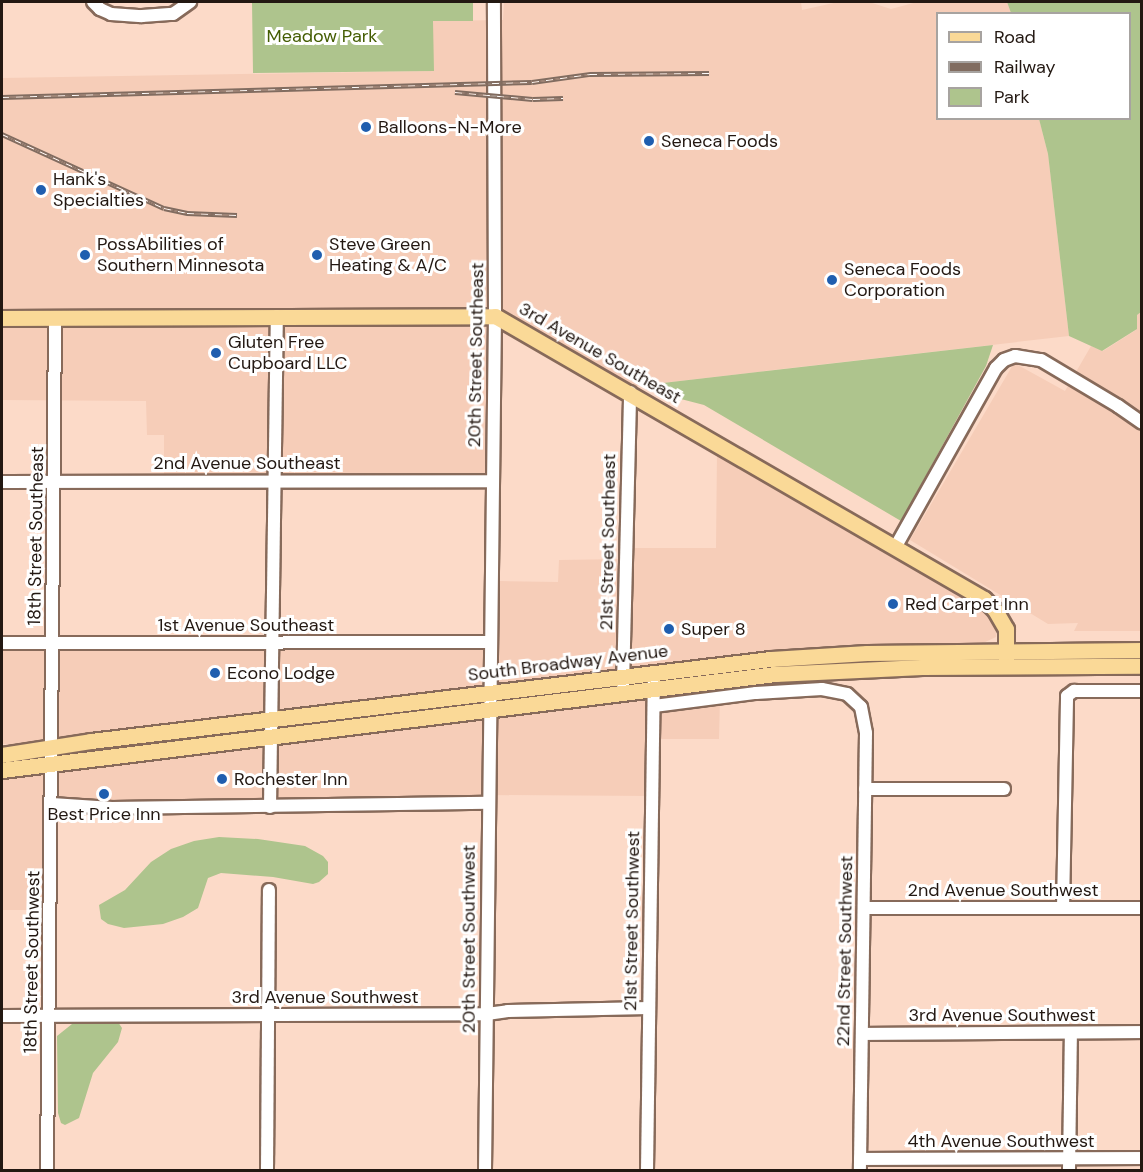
<!DOCTYPE html>
<html>
<head>
<meta charset="utf-8">
<style>
  body { margin:0 }
  #map { position:relative; width:1143px; height:1172px; overflow:hidden; background:#fcdac8; font-family:"DM Sans",sans-serif }
  div>[style] { position:absolute }
  .built>* { inset:0; background:#f6cdb8; transform-origin:0 0 }
  .green>* { inset:0; background:#aec48d }
  .roads { filter:drop-shadow(2px 0 #876a5a) drop-shadow(-2px 0 #876a5a) drop-shadow(0 2px #876a5a) drop-shadow(0 -2px #876a5a) }
  .minor>* { height:12px; margin:-6px; padding:0 6px; transform-origin:6px; border-radius:6px; background:#fff }
  .major>* { height:15px; margin:-7.5px; padding:0 7.5px; transform-origin:7.5px; border-radius:7.5px; background:#fad997 }
  .rail>* { height:4.5px; margin-top:-2.25px; transform-origin:0; background:repeating-linear-gradient(90deg,#fff 0 7px,#816c60 0 14px); box-sizing:border-box; border-block:2px solid #816c60 }
  .dots>* { width:16px; height:16px; translate:-50% -50%; box-sizing:border-box; border:3px solid #fff; border-radius:50% }
  span { translate:-50% -50%; white-space:nowrap; text-align:center; line-height:1.15; -webkit-text-stroke:6px #fff; paint-order:stroke }
  .park-label { font-size:18px; color:#445d03 }
  .poi-label { font-size:18px; color:#231812 }
  .left { translate:0 -50%; text-align:left }
  .street-label { font-size:18px; color:#231812 }
  .frame { position:absolute; inset:0; border:3px solid #231812; pointer-events:none }
  .legend { position:absolute; left:936px; top:12px; width:195px; height:108px; box-sizing:border-box; background:#fff; border:2px solid #a7a3a0; margin:0; padding:8px 10px; list-style:none; font-size:18px; color:#231812 }
  .legend li { display:flex; align-items:center; gap:12px; height:30px }
  .legend b { width:30px; border:2px solid #a7a3a0 }
</style>
</head>
<body>
<div id="map">
  <div class="built">
    <i style="clip-path:polygon(504px 2px,801px 2px,802px 10px,838px 2px,869px 2px,891px 9px,917px 2px,1007px 2px,1011px 13px,938px 14px,938px 118px,1039px 119px,1048px 154px,1069px 336px,635px 386px,507px 312px,488px 307px,485px 475px,164px 475px,164px 435px,147px 435px,146px 401px,2px 400px,2px 78px,433px 71px,433px 21px,503px 20px)"></i>
    <i style="clip-path:polygon(1141px 312px,1141px 631px,1074px 631px,1078px 623px,1048px 624px,910px 540px,1014px 363px,1065px 391px,1091px 346px,1103px 351px,1136px 330px,1137px 315px)"></i>
    <i style="clip-path:polygon(717px 452px,968px 599px,988px 612px,998px 627px,996px 637px,983px 643px,851px 646px,754px 653px,499px 684px,500px 581px,558px 582px,559px 560px,625px 559px,625px 548px,716px 548px)"></i>
    <i style="clip-path:polygon(484px 642px,483px 686px,57px 737px,59px 643px)"></i>
    <i style="left:2px;top:649px;width:43px;height:95px;rotate:1deg"></i>
    <i style="clip-path:polygon(654px 697px,654px 706px,720px 698px,719px 739px,653px 739px,652px 796px,489px 795px,488px 803px,52px 804px,45px 910px,2px 910px,2px 777px)"></i>
  </div>
  <div class="green">
    <i style="clip-path:polygon(252px 2px,473px 2px,473px 21px,433px 21px,434px 71px,253px 73px)"></i>
    <i style="clip-path:polygon(1007px 2px,1141px 2px,1141px 312px,1137px 315px,1137px 329px,1102px 351px,1069px 336px,1048px 154px,1039px 119px,1130px 118px,1130px 14px,1011px 13px)"></i>
    <i style="clip-path:polygon(993px 345px,986px 366px,901px 521px,704px 405px,677px 398px,654px 384px)"></i>
    <i style="clip-path:polygon(219px 837px,258px 839px,305px 846px,323px 856px,328px 862px,328px 874px,319px 882px,313px 884px,273px 877px,221px 873px,208px 878px,198px 908px,183px 917px,163px 924px,124px 928px,108px 924px,101px 919px,99px 905px,125px 890px,151px 862px,171px 849px,194px 841px)"></i>
    <i style="clip-path:polygon(94px 1021px,118px 1022px,122px 1028px,118px 1042px,93px 1073px,79px 1118px,65px 1125px,61px 1123px,58px 1113px,57px 1036px,72px 1024px)"></i>
  </div>
  <div class="roads">
    <div class="minor">
      <i style="left:93px;top:2px;width:10px;rotate:45deg"></i>
      <i style="left:100px;top:9px;width:12px;rotate:24deg"></i>
      <i style="left:111px;top:14px;width:31px;rotate:4deg"></i>
      <i style="left:142px;top:16px;width:31px;rotate:-4deg"></i>
      <i style="left:173px;top:14px;width:21px;rotate:-35deg"></i>
      <i style="left:2px;top:482px;width:490px;rotate:-0.1deg"></i>
      <i style="left:896px;top:546px;width:204px;rotate:-60.7deg"></i>
      <i style="left:996px;top:368px;width:11px;rotate:-45deg"></i>
      <i style="left:1004px;top:360px;width:12px;rotate:-20deg"></i>
      <i style="left:1015px;top:356px;width:26px;rotate:9deg"></i>
      <i style="left:1041px;top:360px;width:90px;rotate:30.9deg"></i>
      <i style="left:1118px;top:406px;width:29px;rotate:35deg"></i>
      <i style="left:2px;top:643px;width:489px;rotate:-0.1deg"></i>
      <i style="left:623px;top:685px;width:293px;rotate:-88.6deg"></i>
      <i style="left:654px;top:706px;width:103px;rotate:-7.3deg"></i>
      <i style="left:756px;top:693px;width:66px;rotate:-3.5deg"></i>
      <i style="left:822px;top:689px;width:25px;rotate:11deg"></i>
      <i style="left:847px;top:694px;width:19px;rotate:43deg"></i>
      <i style="left:861px;top:707px;width:26px;rotate:79deg"></i>
      <i style="left:866px;top:733px;width:437px;rotate:90.8deg"></i>
      <i style="left:865px;top:789px;width:139px"></i>
      <i style="left:52px;top:804px;width:60px;rotate:3.8deg"></i>
      <i style="left:112px;top:808px;width:376px;rotate:-0.8deg"></i>
      <i style="left:270px;top:807px;width:491px;rotate:-89.2deg"></i>
      <i style="left:864px;top:908px;width:278px"></i>
      <i style="left:1063px;top:908px;width:212px;rotate:-88.9deg"></i>
      <i style="left:1067px;top:696px;width:9px;rotate:-36deg"></i>
      <i style="left:1074px;top:691px;width:68px"></i>
      <i style="left:2px;top:1016px;width:485px;rotate:-0.2deg"></i>
      <i style="left:487px;top:1014px;width:21px;rotate:-8deg"></i>
      <i style="left:508px;top:1011px;width:141px;rotate:-1.2deg"></i>
      <i style="left:862px;top:1034px;width:280px;rotate:-0.4deg"></i>
      <i style="left:860px;top:1159px;width:282px;rotate:-0.2deg"></i>
      <i style="left:47px;top:1170px;width:852px;rotate:-89.46deg"></i>
      <i style="left:267px;top:1170px;width:280px;rotate:-89.6deg"></i>
      <i style="left:485px;top:1170px;width:854px;rotate:-89.33deg"></i>
      <i style="left:495px;top:316px;width:314px;rotate:-90.2deg"></i>
      <i style="left:647px;top:1170px;width:490px;rotate:-89.2deg"></i>
      <i style="left:1069px;top:1170px;width:137px;rotate:-89.2deg"></i>
    </div>
    <div class="major">
      <i style="left:2px;top:318px;width:493px;rotate:-0.2deg"></i>
      <i style="left:495px;top:316px;width:565px;rotate:30.06deg"></i>
      <i style="left:984px;top:599px;width:16px;rotate:45deg"></i>
      <i style="left:995px;top:610px;width:22px;rotate:60deg"></i>
      <i style="left:1006px;top:629px;width:31px;rotate:90deg"></i>
      <i style="left:2px;top:755px;width:90px;rotate:-8.9deg"></i>
      <i style="left:91px;top:741px;width:685px;rotate:-6.88deg"></i>
      <i style="left:771px;top:659px;width:96px;rotate:-3.6deg"></i>
      <i style="left:867px;top:653px;width:275px;rotate:-0.6deg"></i>
      <i style="left:2px;top:770px;width:779px;rotate:-7.08deg"></i>
      <i style="left:775px;top:674px;width:147px;rotate:-2.7deg"></i>
      <i style="left:922px;top:667px;width:220px;rotate:-0.3deg"></i>
    </div>
  </div>
  <div class="rail">
    <i style="left:455px;top:92px;width:78px;rotate:5.1deg"></i>
    <i style="left:533px;top:99px;width:30px;rotate:-2deg"></i>
    <i style="left:2px;top:97px;width:530px;rotate:-1.62deg"></i>
    <i style="left:532px;top:82px;width:59px;rotate:-7.9deg"></i>
    <i style="left:590px;top:74px;width:119px;rotate:-0.5deg"></i>
    <i style="left:2px;top:134px;width:178px;rotate:24.6deg"></i>
    <i style="left:164px;top:208px;width:24px;rotate:12deg"></i>
    <i style="left:187px;top:213px;width:50px;rotate:2.3deg"></i>
  </div>
  <div class="dots">
    <i style="left:366px;top:127px;background:#1f5eaf"></i>
    <i style="left:649px;top:141px;background:#1f5eaf"></i>
    <i style="left:41px;top:190px;background:#1f5eaf"></i>
    <i style="left:85px;top:255px;background:#1f5eaf"></i>
    <i style="left:317px;top:255px;background:#1f5eaf"></i>
    <i style="left:832px;top:280px;background:#1f5eaf"></i>
    <i style="left:216px;top:353px;background:#1f5eaf"></i>
    <i style="left:893px;top:604px;background:#1f5eaf"></i>
    <i style="left:669px;top:629px;background:#1f5eaf"></i>
    <i style="left:215px;top:673px;background:#1f5eaf"></i>
    <i style="left:222px;top:779px;background:#1f5eaf"></i>
    <i style="left:104px;top:794px;background:#1f5eaf"></i>
  </div>
  <div class="park-label">
    <span style="left:322px;top:36px">Meadow Park</span>
  </div>
  <div class="poi-label">
    <span class="left" style="left:378px;top:127px">Balloons-N-More</span>
    <span class="left" style="left:661px;top:141px">Seneca Foods</span>
    <span class="left" style="left:53px;top:190px">Hank's<br>Specialties</span>
    <span class="left" style="left:97px;top:255px">PossAbilities of<br>Southern Minnesota</span>
    <span class="left" style="left:329px;top:255px">Steve Green<br>Heating &amp; A/C</span>
    <span class="left" style="left:844px;top:280px">Seneca Foods<br>Corporation</span>
    <span class="left" style="left:228px;top:353px">Gluten Free<br>Cupboard LLC</span>
    <span class="left" style="left:905px;top:604px">Red Carpet Inn</span>
    <span class="left" style="left:681px;top:629px">Super 8</span>
    <span class="left" style="left:227px;top:673px">Econo Lodge</span>
    <span class="left" style="left:234px;top:779px">Rochester Inn</span>
    <span style="left:104px;top:814px">Best Price Inn</span>
  </div>
  <div class="street-label">
    <span style="left:600px;top:353px;rotate:30deg">3rd Avenue Southeast</span>
    <span style="left:476px;top:355px;rotate:-89deg">20th Street Southeast</span>
    <span style="left:247px;top:463px">2nd Avenue Southeast</span>
    <span style="left:36px;top:536px;rotate:-89deg">18th Street Southeast</span>
    <span style="left:608px;top:542px;rotate:-89deg">21st Street Southeast</span>
    <span style="left:246px;top:625px">1st Avenue Southeast</span>
    <span style="left:568px;top:663px;rotate:-7deg">South Broadway Avenue</span>
    <span style="left:1003px;top:890px">2nd Avenue Southwest</span>
    <span style="left:632px;top:921px;rotate:-89deg">21st Street Southwest</span>
    <span style="left:469px;top:939px;rotate:-90deg">20th Street Southwest</span>
    <span style="left:845px;top:951px;rotate:-89deg">22nd Street Southwest</span>
    <span style="left:32px;top:962px;rotate:-89deg">18th Street Southwest</span>
    <span style="left:325px;top:997px">3rd Avenue Southwest</span>
    <span style="left:1002px;top:1015px">3rd Avenue Southwest</span>
    <span style="left:1001px;top:1141px">4th Avenue Southwest</span>
  </div>
  <div class="frame"></div>
  <ul class="legend">
  <li><b style="height:8px;background:#fad997"></b>Road</li>
  <li><b style="height:8px;background:#816c60"></b>Railway</li>
  <li><b style="height:16px;background:#aec48d"></b>Park</li>
  </ul>
</div>
</body>
</html>
